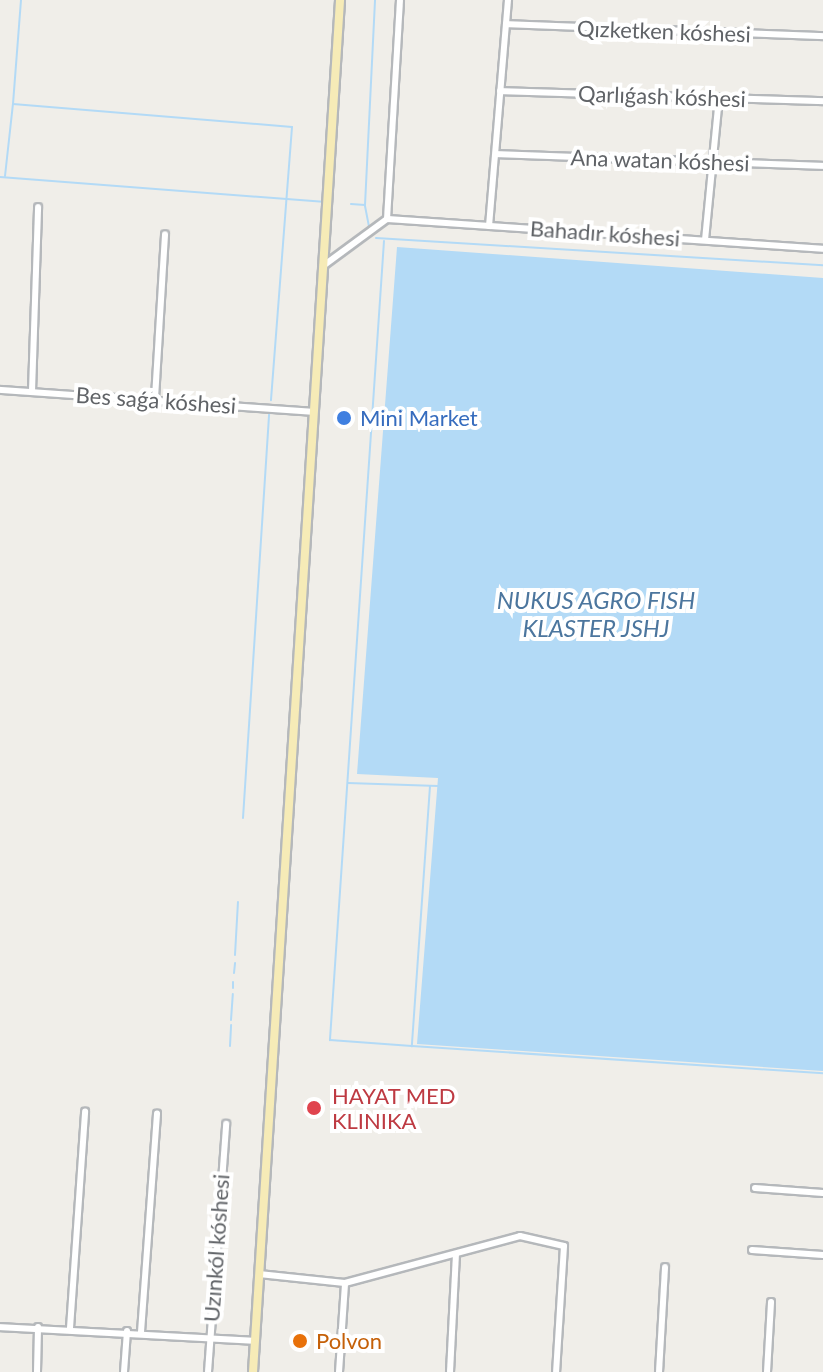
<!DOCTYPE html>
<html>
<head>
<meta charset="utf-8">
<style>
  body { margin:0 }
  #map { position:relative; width:823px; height:1372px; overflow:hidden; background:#f0eee9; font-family:Lato,sans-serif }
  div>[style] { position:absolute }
  .water>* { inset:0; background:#b3daf6 }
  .stream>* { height:2px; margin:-1px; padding:0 1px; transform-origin:1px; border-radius:1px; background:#b3daf6 }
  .roads { filter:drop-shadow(2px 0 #b5b8bb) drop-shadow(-2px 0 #b5b8bb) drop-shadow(0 2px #b5b8bb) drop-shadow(0 -2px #b5b8bb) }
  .minor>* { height:6px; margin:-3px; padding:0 3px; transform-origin:3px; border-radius:3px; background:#fff }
  .major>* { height:8px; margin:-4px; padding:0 4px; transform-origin:4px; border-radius:4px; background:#f6ebb7 }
  .dots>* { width:22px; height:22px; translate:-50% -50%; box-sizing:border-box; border:4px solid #fff; border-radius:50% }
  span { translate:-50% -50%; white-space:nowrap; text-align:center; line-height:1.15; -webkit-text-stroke:8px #fff; paint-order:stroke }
  .street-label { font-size:22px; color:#606367 }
  .shop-label { font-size:22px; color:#366cbe }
  .left { translate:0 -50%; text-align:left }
  .health-label { font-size:22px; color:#be3a42 }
  .food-label { font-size:22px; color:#c56008 }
  .water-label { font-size:24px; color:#4c769e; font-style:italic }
</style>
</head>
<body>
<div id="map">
  <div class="water">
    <i style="clip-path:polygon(397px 247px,823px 278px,823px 1071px,417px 1044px,438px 778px,357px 774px)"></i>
  </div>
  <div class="stream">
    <i style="left:21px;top:0;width:104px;rotate:94.4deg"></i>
    <i style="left:13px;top:104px;width:280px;rotate:4.7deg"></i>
    <i style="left:292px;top:127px;width:274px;rotate:94.4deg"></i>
    <i style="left:5px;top:176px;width:72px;rotate:-83.7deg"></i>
    <i style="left:0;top:177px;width:327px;rotate:4.4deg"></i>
    <i style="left:351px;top:204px;width:14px;rotate:4deg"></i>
    <i style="left:365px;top:205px;width:205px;rotate:-87.2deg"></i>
    <i style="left:365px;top:206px;width:21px;rotate:79deg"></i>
    <i style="left:376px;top:238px;width:448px;rotate:3.5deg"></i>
    <i style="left:384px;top:241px;width:801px;rotate:93.87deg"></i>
    <i style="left:330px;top:1040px;width:82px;rotate:4.2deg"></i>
    <i style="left:348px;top:783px;width:90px;rotate:1.9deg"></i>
    <i style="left:430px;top:786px;width:261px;rotate:94deg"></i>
    <i style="left:412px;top:1046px;width:412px;rotate:3.8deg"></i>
    <i style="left:243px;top:818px;width:406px;rotate:-86.3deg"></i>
    <i style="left:235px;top:955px;width:53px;rotate:-86.8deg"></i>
    <i style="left:234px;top:973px;width:10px;rotate:-84deg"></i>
    <i style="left:233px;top:988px;width:6px;rotate:-90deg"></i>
    <i style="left:231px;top:1020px;width:26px;rotate:-86deg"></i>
    <i style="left:230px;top:1046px;width:21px;rotate:-87deg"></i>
  </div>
  <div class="roads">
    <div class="minor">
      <i style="left:506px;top:24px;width:317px;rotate:2.2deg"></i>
      <i style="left:500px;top:91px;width:323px;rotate:1.8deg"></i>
      <i style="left:497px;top:154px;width:326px;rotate:2.1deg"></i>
      <i style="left:387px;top:219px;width:437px;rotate:3.9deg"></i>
      <i style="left:387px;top:219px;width:219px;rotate:-86.6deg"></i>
      <i style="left:489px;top:226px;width:227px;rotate:-85.2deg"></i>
      <i style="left:705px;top:240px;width:143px;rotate:-84.4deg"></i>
      <i style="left:323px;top:266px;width:79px;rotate:-36.3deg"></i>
      <i style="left:0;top:390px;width:313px;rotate:4deg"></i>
      <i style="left:32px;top:391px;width:184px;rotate:-88.1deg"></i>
      <i style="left:155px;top:398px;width:164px;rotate:-86.5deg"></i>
      <i style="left:755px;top:1188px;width:68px;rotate:4.2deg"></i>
      <i style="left:752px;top:1250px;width:71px;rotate:4deg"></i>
      <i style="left:259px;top:1274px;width:86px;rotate:6deg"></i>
      <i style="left:345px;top:1283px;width:181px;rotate:-15deg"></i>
      <i style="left:520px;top:1236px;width:45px;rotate:12.8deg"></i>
      <i style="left:564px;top:1246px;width:126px;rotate:93.6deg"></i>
      <i style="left:0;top:1327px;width:255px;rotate:3.1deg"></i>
      <i style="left:70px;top:1328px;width:217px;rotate:-86deg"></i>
      <i style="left:141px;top:1332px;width:219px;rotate:-85.8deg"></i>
      <i style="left:37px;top:1372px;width:45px;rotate:-88.7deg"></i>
      <i style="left:124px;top:1372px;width:41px;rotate:-85.8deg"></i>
      <i style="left:208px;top:1372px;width:249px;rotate:-85.8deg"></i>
      <i style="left:339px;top:1372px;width:89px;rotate:-86.1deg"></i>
      <i style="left:450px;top:1372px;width:117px;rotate:-87.1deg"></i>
      <i style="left:659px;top:1372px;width:105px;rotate:-86.7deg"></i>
      <i style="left:767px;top:1372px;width:70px;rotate:-86.7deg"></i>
    </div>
    <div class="major">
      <i style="left:253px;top:1372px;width:1375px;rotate:-86.37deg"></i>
    </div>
  </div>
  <div class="dots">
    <i style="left:344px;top:418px;background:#3f7fe0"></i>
    <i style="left:314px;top:1108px;background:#e0444e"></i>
    <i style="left:300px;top:1341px;background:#e8710a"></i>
  </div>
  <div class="street-label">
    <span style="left:664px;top:31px;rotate:2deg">Qızketken kóshesi</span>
    <span style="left:662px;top:96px;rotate:2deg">Qarlıǵash kóshesi</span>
    <span style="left:660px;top:160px;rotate:2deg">Ana watan kóshesi</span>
    <span style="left:605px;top:233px;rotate:4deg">Bahadır kóshesi</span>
    <span style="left:156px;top:400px;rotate:4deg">Bes saǵa kóshesi</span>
    <span style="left:216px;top:1248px;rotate:-86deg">Uzınkól kóshesi</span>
  </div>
  <div class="shop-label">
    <span class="left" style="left:360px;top:418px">Mini Market</span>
  </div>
  <div class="health-label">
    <span class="left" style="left:332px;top:1108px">HAYAT MED<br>KLINIKA</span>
  </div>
  <div class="food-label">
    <span class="left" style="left:316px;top:1341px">Polvon</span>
  </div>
  <div class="water-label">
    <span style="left:596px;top:614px">NUKUS AGRO FISH<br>KLASTER JSHJ</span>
  </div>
</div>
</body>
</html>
